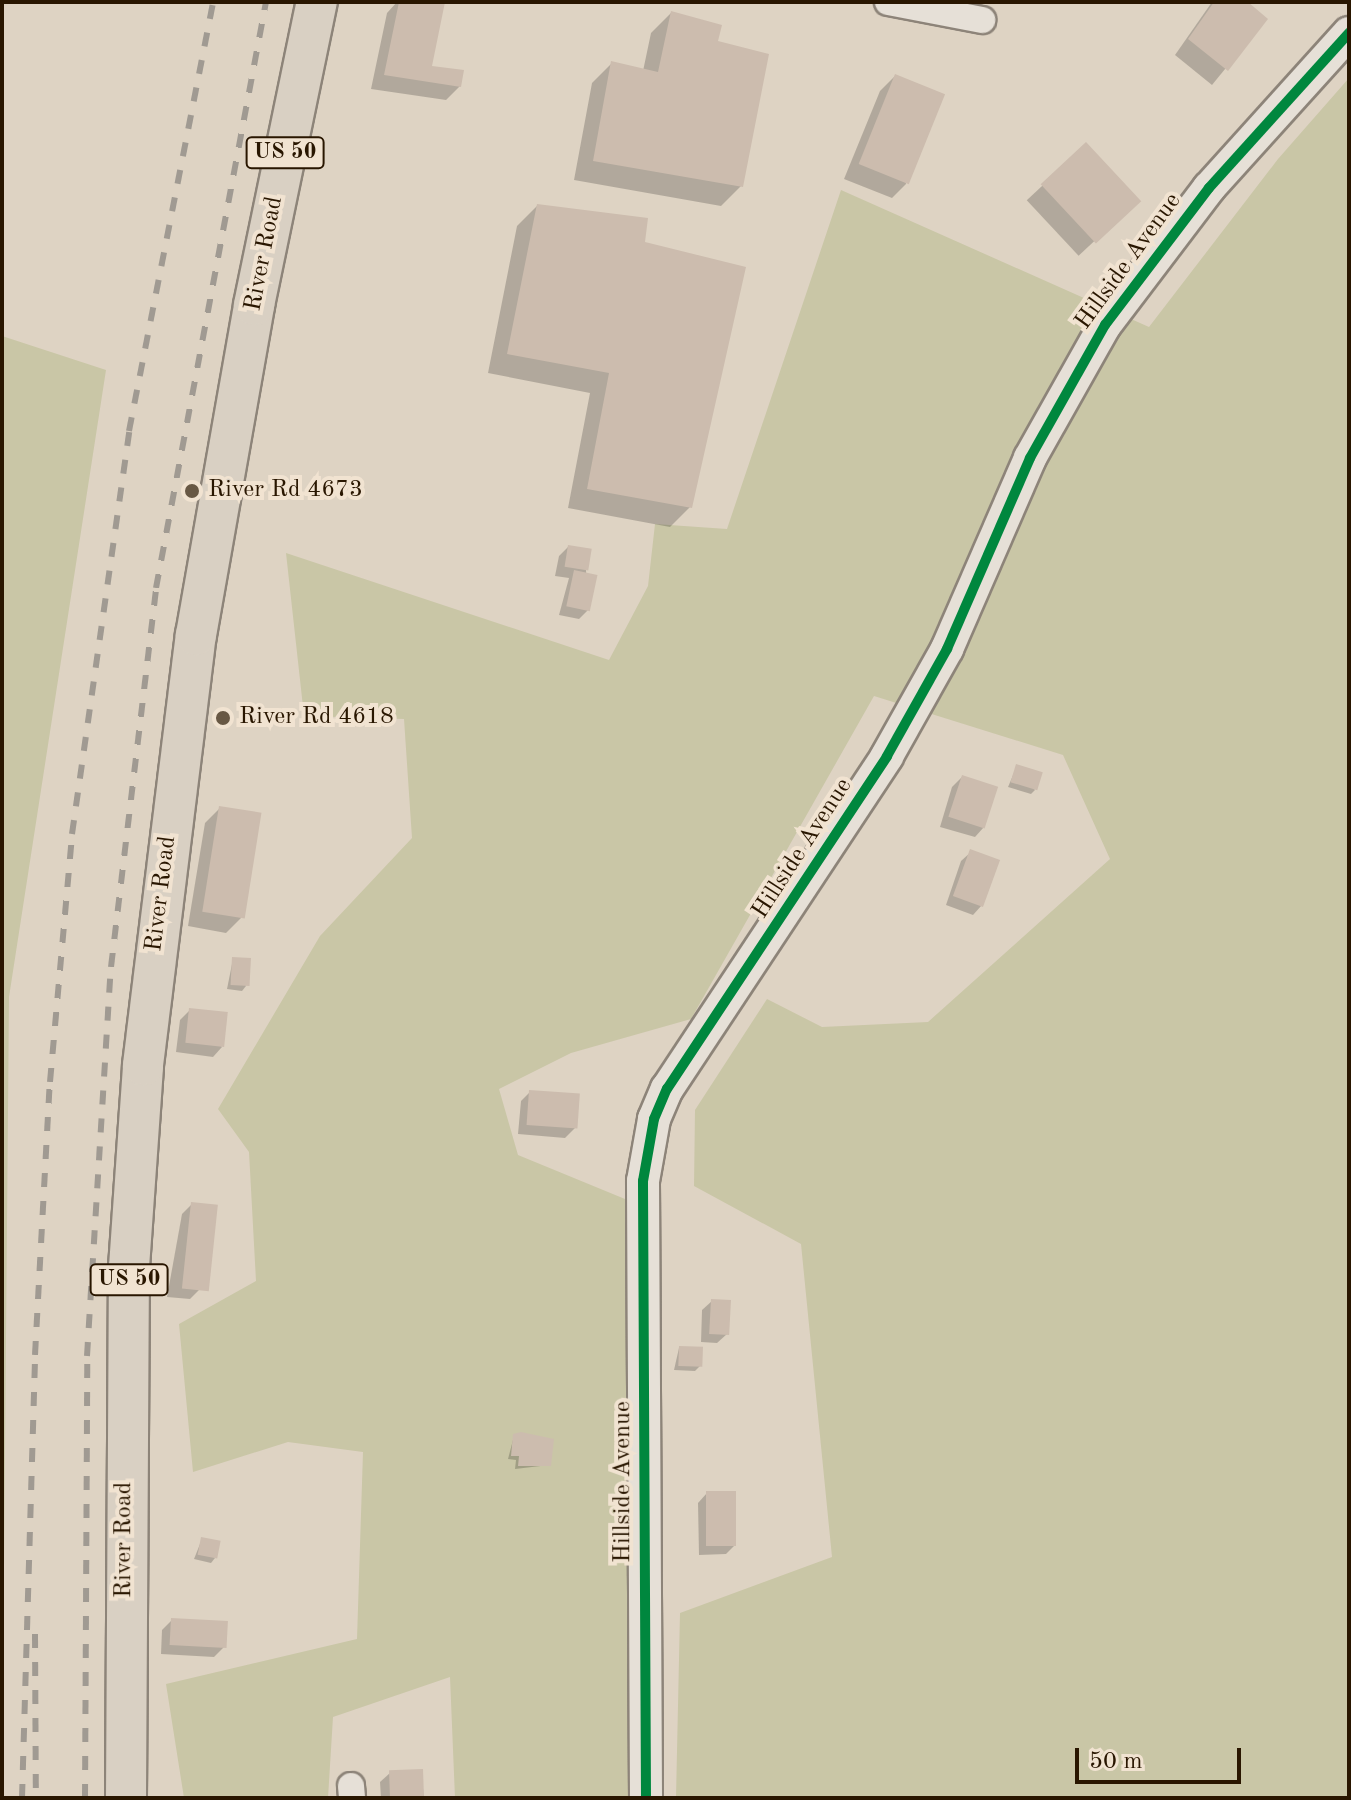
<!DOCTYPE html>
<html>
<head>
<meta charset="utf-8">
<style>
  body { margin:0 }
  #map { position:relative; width:1351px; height:1800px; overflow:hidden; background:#ded3c3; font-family:"Old Standard TT",serif }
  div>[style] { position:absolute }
  .green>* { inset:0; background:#c9c6a6 }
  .shadow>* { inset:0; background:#0003; transform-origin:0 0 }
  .building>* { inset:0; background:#ccbcae; transform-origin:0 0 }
  .roads { filter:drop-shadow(2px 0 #8d8479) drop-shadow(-2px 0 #8d8479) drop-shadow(0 2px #8d8479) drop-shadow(0 -2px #8d8479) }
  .minor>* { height:26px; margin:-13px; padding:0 13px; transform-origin:13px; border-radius:13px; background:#e6e0d7 }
  .tertiary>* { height:32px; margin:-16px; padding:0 16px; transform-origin:16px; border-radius:16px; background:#e6e0d7 }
  .primary>* { height:40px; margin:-20px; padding:0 20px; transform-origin:20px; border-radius:20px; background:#d9d0c3 }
  .rail>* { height:6px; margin-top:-3px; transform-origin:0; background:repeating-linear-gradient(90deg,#a09a92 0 14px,transparent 0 28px) }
  .cycleway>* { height:10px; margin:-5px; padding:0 5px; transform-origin:5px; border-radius:5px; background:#00873e }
  .dots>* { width:22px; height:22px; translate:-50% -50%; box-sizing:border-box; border:4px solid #f1e3d1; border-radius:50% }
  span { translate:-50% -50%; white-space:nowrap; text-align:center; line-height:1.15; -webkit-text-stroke:8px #f1e3d1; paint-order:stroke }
  .shield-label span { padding:2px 6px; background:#f1e3d1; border:2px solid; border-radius:6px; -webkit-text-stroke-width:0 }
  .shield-label { font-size:22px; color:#291600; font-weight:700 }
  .street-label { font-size:24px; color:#291600 }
  .poi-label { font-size:24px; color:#291600 }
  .left { translate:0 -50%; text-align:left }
  .frame { position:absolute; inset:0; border:4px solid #291600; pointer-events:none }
  .scale { position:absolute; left:1075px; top:1748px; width:166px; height:36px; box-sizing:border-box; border:4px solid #291600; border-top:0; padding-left:10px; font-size:24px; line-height:28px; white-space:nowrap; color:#291600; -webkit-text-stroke:6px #f1e3d1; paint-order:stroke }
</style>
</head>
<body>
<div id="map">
  <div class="green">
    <i style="clip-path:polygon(1349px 78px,1349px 1798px,676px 1798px,680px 1613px,832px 1557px,801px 1244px,694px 1186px,695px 1110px,767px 999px,822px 1027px,928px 1022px,1110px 859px,1063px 755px,874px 696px,691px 1019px,571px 1053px,499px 1089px,518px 1155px,625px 1199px,629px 1798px,455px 1798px,450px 1677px,333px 1717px,328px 1798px,184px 1798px,166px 1684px,357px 1639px,363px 1452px,288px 1442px,193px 1472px,179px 1324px,256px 1281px,249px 1152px,218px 1109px,320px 936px,412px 838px,404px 719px,304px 716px,286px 553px,609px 660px,648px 586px,655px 524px,727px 529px,841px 190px,1149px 327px,1278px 159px)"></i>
    <i style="clip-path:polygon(2px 336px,106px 370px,9px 997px,2px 1797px)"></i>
  </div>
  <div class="shadow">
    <i style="clip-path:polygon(397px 2px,428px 2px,430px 68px,460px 86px,446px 100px,371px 89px,387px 13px)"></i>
    <i style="clip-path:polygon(1212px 2px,1245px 2px,1265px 20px,1212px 85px,1175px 55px)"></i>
    <i style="clip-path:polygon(671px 13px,715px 42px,741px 186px,721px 206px,574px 180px,592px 83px,612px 63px,643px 71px,651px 33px)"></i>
    <i style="clip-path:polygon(895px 76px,906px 184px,892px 198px,844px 179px,880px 91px)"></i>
    <i style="left:1086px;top:145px;width:76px;height:81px;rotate:47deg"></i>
    <i style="clip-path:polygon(537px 206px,643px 244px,690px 507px,670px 527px,568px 508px,590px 393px,488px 373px,517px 226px)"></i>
    <i style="clip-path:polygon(568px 547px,586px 570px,588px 610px,579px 619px,559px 615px,569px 578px,555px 576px,559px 556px)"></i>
    <i style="clip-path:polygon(1017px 766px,1035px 790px,1031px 794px,1008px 787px)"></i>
    <i style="clip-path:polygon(962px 777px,984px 827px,975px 837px,940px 827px,952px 787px)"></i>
    <i style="clip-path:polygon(220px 808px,241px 918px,226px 933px,188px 926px,205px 823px)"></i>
    <i style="clip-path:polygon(971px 852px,982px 905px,973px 915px,946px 905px,961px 861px)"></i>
    <i style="clip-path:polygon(233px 959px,246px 986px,242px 991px,227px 989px)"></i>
    <i style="clip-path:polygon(190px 1010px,222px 1047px,213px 1057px,176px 1052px,180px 1020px)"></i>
    <i style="clip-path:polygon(530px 1092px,575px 1128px,565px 1138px,518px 1134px,521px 1101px)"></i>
    <i style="clip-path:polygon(192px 1204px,200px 1289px,190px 1299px,167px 1297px,182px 1214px)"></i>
    <i style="clip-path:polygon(712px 1301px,727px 1334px,717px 1343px,701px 1342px,702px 1310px)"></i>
    <i style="clip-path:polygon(679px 1348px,700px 1366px,695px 1371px,674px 1370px)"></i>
    <i style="clip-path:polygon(514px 1436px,549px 1465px,515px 1469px,516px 1460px,508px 1459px)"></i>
    <i style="clip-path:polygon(707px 1493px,736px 1544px,726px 1554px,699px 1555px,698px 1503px)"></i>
    <i style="clip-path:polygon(202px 1539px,215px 1558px,211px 1563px,194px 1559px)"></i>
    <i style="clip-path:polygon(172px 1620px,224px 1647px,214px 1657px,161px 1654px,162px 1630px)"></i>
    <i style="clip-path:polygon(421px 1771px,424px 1798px,381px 1798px,380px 1782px,390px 1773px)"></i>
  </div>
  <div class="building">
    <i style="clip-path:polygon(399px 2px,445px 2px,432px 66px,464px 70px,461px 87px,384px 75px)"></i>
    <i style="clip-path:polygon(1214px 2px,1248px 2px,1268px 19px,1228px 71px,1188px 39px)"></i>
    <i style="clip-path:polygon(671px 11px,722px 25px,718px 41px,769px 54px,743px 187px,593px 161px,611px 61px,658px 72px)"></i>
    <i style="left:895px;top:74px;width:54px;height:97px;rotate:22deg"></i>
    <i style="left:1086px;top:142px;width:81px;height:62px;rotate:47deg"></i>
    <i style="clip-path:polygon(537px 204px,648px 218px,645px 242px,746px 267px,692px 508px,587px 489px,609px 373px,507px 354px)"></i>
    <i style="left:568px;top:545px;width:24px;height:22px;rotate:9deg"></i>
    <i style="left:574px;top:570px;width:24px;height:37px;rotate:12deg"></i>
    <i style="left:1016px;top:764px;width:28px;height:19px;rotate:17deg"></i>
    <i style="left:962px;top:775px;width:38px;height:44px;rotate:18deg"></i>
    <i style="left:219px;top:806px;width:43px;height:107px;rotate:9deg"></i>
    <i style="left:970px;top:849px;width:32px;height:50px;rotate:20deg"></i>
    <i style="left:232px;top:957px;width:19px;height:28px;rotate:3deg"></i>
    <i style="left:189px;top:1008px;width:39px;height:35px;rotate:6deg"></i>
    <i style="left:529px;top:1090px;width:51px;height:35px;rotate:4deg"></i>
    <i style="left:191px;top:1202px;width:27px;height:87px;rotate:6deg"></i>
    <i style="left:711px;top:1299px;width:20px;height:35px;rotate:3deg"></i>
    <i style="left:679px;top:1346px;width:24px;height:20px;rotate:2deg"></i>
    <i style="clip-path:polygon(521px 1432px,554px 1439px,551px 1466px,518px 1466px,519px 1456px,511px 1456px,513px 1434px)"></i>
    <i style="left:706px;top:1491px;width:30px;height:55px"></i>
    <i style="left:201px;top:1537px;width:20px;height:18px;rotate:11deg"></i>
    <i style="left:171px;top:1618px;width:57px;height:27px;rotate:3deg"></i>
    <i style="left:423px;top:1769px;width:29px;height:34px;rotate:88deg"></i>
  </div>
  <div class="roads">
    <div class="minor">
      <i style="left:888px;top:2px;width:96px;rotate:10.8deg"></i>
      <i style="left:351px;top:1786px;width:12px;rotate:85deg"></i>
    </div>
    <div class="tertiary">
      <i style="left:646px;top:1798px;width:617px;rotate:-90.28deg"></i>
      <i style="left:643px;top:1181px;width:63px;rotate:-79.9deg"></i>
      <i style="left:654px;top:1119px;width:33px;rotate:-67deg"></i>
      <i style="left:667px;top:1089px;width:399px;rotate:-56.5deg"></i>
      <i style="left:887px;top:756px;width:123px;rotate:-60.7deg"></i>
      <i style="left:947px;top:649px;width:208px;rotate:-66.5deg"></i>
      <i style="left:1030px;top:458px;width:153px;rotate:-60.6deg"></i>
      <i style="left:1105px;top:325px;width:172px;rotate:-52.8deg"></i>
      <i style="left:1209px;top:188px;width:209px;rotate:-47.9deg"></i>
    </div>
    <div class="primary">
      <i style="left:126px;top:1798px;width:531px;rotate:-89.68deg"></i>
      <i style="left:129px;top:1267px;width:202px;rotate:-86deg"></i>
      <i style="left:143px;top:1065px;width:433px;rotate:-83deg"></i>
      <i style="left:196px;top:635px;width:335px;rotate:-80deg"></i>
      <i style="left:254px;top:305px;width:309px;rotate:-78.3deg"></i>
    </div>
  </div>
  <div class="rail">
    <i style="left:35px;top:1634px;width:164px;rotate:89.7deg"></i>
    <i style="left:22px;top:1798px;width:443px;rotate:-88.3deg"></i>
    <i style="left:35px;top:1355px;width:273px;rotate:-86.9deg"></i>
    <i style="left:50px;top:1082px;width:249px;rotate:-84.9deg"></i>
    <i style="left:72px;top:834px;width:407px;rotate:-81.9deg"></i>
    <i style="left:129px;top:431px;width:437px;rotate:-78.9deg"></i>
    <i style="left:85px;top:1798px;width:442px;rotate:-89.7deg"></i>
    <i style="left:87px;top:1356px;width:390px;rotate:-86.5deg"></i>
    <i style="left:111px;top:967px;width:382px;rotate:-83.2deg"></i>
    <i style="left:156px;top:588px;width:596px;rotate:-79.37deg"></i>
  </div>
  <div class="cycleway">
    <i style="left:646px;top:1798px;width:617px;rotate:-90.28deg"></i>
    <i style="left:643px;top:1181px;width:63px;rotate:-79.9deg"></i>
    <i style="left:654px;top:1119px;width:33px;rotate:-67deg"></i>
    <i style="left:667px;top:1089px;width:399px;rotate:-56.5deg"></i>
    <i style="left:887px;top:756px;width:123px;rotate:-60.7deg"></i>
    <i style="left:947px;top:649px;width:208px;rotate:-66.5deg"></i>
    <i style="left:1030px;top:458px;width:153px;rotate:-60.6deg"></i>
    <i style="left:1105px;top:325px;width:172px;rotate:-52.8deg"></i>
    <i style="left:1209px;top:188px;width:209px;rotate:-47.9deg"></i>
  </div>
  <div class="dots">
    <i style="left:192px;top:491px;background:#685844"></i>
    <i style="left:223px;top:718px;background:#685844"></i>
  </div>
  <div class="shield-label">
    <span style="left:285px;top:153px">US 50</span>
    <span style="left:129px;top:1280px">US 50</span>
  </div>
  <div class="street-label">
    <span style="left:265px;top:254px;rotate:-79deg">River Road</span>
    <span style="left:1129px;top:262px;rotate:-54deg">Hillside Avenue</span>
    <span style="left:803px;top:849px;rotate:-57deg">Hillside Avenue</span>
    <span style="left:162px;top:894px;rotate:-83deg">River Road</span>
    <span style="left:624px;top:1482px;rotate:-90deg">Hillside Avenue</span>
    <span style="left:125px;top:1540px;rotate:-90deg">River Road</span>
  </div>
  <div class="poi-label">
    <span class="left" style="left:208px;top:491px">River Rd 4673</span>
    <span class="left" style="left:239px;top:718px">River Rd 4618</span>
  </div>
  <div class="frame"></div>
  <div class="scale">50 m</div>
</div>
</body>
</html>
